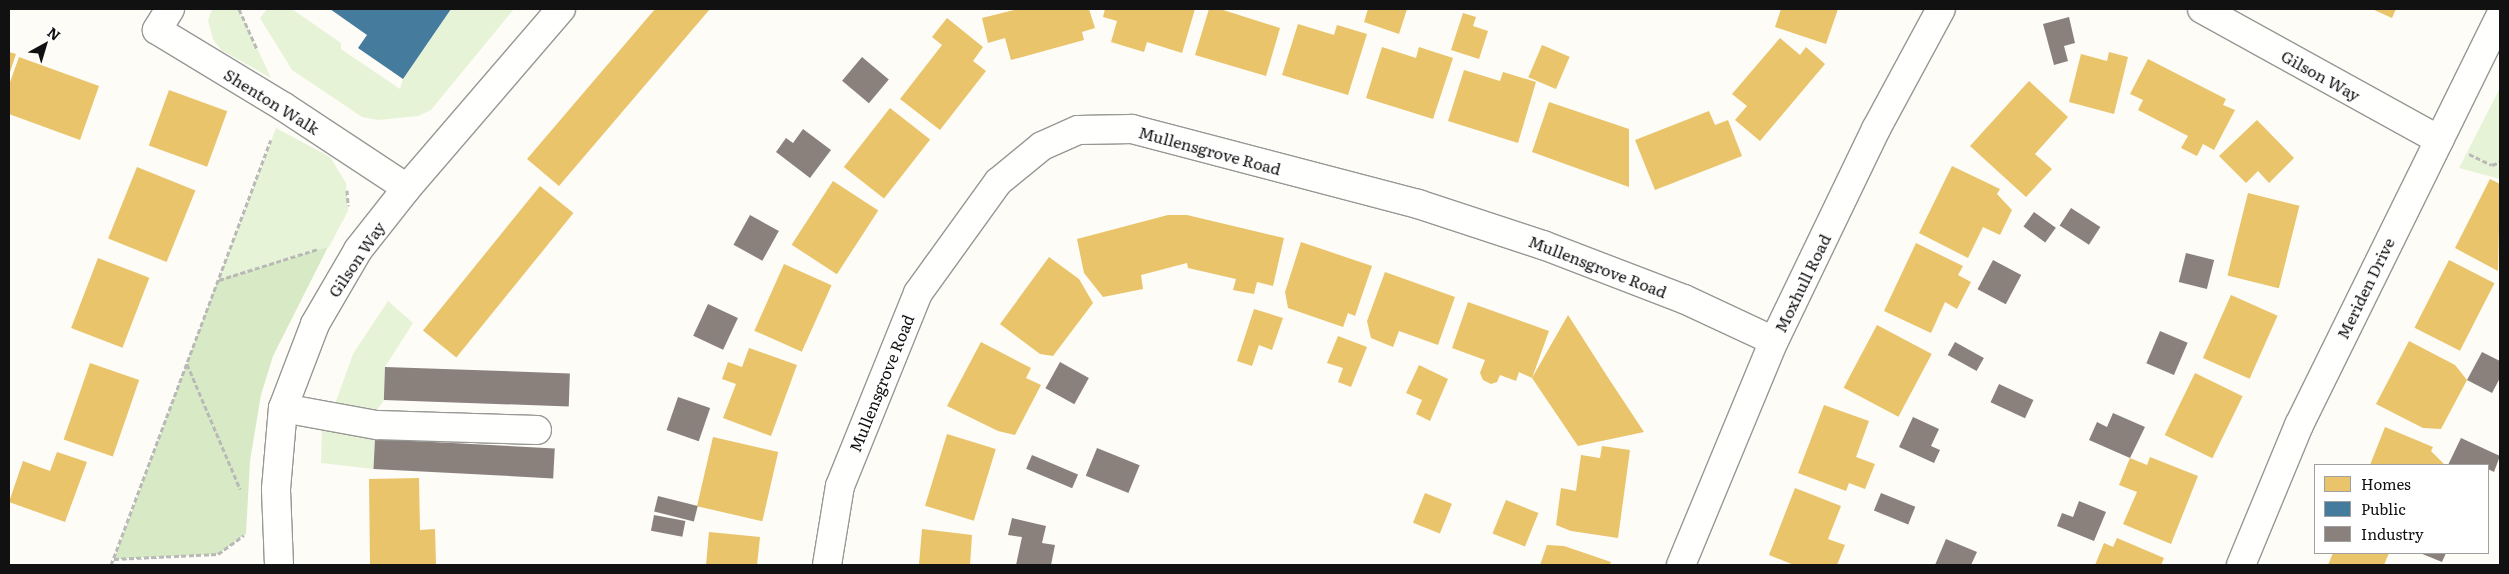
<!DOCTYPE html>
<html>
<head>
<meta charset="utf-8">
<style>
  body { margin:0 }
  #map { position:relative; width:2509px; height:574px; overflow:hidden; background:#fdfcf7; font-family:Literata,serif }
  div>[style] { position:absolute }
  .green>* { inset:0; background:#e7f3d7 }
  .forest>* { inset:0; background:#d8eac5 }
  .homes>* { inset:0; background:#e9c46a; transform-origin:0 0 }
  .public>* { inset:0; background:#457b9d }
  .industry>* { inset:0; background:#8a817c; transform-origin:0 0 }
  .path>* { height:3px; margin-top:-1.5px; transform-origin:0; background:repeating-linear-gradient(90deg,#b9b9b8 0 5px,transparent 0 7.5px) }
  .roads { filter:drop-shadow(1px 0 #979795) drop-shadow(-1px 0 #979795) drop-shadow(0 1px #979795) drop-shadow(0 -1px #979795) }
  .minor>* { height:28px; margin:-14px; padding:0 14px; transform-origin:14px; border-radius:14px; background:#fffffe }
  span { translate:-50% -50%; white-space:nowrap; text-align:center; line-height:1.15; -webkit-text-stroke:5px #fff; paint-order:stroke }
  .street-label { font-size:16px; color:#111 }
  .frame { position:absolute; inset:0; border:10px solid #111; pointer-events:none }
  .legend { position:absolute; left:2314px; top:464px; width:175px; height:90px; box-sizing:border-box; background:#fff; border:1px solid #a0a0a0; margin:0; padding:6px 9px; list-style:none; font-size:15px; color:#111 }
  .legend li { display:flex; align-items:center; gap:10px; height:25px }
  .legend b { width:25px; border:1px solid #a0a0a0 }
  .north { position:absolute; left:20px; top:20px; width:50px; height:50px; -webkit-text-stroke:4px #fff; paint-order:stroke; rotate:39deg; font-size:14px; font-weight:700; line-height:20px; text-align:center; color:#111 }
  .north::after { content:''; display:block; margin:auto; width:18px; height:22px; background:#111; clip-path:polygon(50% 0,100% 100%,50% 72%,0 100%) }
</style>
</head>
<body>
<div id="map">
  <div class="green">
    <i style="clip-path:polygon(212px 9px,239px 9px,271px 78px,221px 50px,213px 39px,208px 21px)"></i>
    <i style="clip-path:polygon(267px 9px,292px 9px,341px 43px,341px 49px,400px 89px,403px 79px,451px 9px,514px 9px,431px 110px,418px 116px,378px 120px,362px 117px,292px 70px,260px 18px)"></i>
    <i style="clip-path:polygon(2500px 88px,2500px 179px,2459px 168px)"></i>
    <i style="clip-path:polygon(276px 128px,330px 157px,346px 183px,348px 211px,329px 247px,218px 280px)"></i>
    <i style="clip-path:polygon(388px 301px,413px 323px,385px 367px,384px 400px,374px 414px,335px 404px,353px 354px)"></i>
    <i style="clip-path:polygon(322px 425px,371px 434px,375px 439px,373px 469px,321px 463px)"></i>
  </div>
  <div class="forest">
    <i style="clip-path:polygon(328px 247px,273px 356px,261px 395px,250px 461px,246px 534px,218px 554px,114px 559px,218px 280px)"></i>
  </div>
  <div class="homes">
    <i style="clip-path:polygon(655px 9px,710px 9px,559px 186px,527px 159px)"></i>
    <i style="clip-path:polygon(1018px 9px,1089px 9px,1095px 28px,1082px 32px,1084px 40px,1011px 60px,1005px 38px,988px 43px,982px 18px)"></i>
    <i style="clip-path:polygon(1105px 9px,1195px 9px,1182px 53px,1147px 42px,1144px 52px,1111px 42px,1117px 21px,1103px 17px)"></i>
    <i style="clip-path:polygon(1209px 9px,1220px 9px,1280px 28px,1266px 76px,1195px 55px)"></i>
    <i style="clip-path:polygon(1368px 9px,1407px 9px,1399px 34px,1364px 22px)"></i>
    <i style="clip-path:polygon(1781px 9px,1838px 9px,1826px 44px,1775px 27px)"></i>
    <i style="clip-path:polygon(2372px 9px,2396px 9px,2392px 18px)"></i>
    <i style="clip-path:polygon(1463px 13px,1476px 17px,1473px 26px,1488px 31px,1479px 59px,1451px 50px)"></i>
    <i style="clip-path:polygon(947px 18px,983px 47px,973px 61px,986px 71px,940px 130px,900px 99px,942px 45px,932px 37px)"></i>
    <i style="clip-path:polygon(1298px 24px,1334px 35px,1337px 25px,1367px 34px,1348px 95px,1282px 75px)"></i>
    <i style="clip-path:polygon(1780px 38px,1800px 55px,1806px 47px,1825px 64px,1760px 141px,1735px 120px,1747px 106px,1732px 94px)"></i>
    <i style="left:1542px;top:45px;width:30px;height:35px;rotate:23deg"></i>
    <i style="clip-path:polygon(1382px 47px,1416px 58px,1419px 47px,1453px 58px,1433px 119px,1366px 98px)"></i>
    <i style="clip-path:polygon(9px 52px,16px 54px,9px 75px)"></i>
    <i style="clip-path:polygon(2109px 52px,2128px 57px,2114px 114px,2069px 102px,2081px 54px,2107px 61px)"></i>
    <i style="clip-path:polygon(19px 57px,99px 86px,80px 140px,9px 114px,9px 85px)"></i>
    <i style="clip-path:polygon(2148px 59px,2226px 99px,2223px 105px,2235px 110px,2214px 150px,2203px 144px,2197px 156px,2181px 148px,2188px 136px,2138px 110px,2143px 100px,2130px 94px)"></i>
    <i style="clip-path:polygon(1464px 70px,1500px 81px,1503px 72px,1536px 82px,1518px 143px,1448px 121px)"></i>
    <i style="clip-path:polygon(2029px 81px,2068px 117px,2035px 154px,2052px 169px,2026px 197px,1970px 146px)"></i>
    <i style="left:169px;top:90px;width:62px;height:59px;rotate:20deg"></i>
    <i style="clip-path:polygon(1549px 102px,1629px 129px,1629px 187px,1532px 152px)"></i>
    <i style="left:890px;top:108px;width:51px;height:75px;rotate:38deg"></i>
    <i style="clip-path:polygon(1709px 111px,1715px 125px,1728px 120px,1742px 156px,1655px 190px,1635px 140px)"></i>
    <i style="clip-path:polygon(2257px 120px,2294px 158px,2269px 183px,2258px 171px,2246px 183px,2219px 156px)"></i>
    <i style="clip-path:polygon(1952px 166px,2000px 189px,1997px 194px,2012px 210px,2000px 235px,1983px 227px,1968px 258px,1919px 233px)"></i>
    <i style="left:137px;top:167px;width:63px;height:77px;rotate:22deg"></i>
    <i style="clip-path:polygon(2490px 179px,2500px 184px,2498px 271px,2455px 248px)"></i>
    <i style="left:833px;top:181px;width:54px;height:76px;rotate:33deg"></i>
    <i style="left:540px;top:186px;width:43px;height:186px;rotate:39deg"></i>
    <i style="left:2248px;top:193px;width:53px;height:85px;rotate:14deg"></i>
    <i style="clip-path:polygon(1168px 215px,1187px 215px,1284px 238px,1273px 286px,1257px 282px,1254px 294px,1233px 290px,1236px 279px,1188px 268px,1187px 263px,1141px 275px,1143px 289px,1103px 297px,1084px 273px,1077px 239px)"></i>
    <i style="clip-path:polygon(1301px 242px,1372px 266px,1355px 316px,1348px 313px,1343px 327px,1288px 308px,1285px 292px)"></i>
    <i style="clip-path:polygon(1916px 243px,1963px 266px,1958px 275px,1971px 282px,1957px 309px,1945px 302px,1931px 333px,1884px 311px)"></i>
    <i style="clip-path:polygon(1049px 257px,1079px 279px,1093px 303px,1053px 356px,1040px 354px,1000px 324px)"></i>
    <i style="left:98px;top:258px;width:55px;height:75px;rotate:21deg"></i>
    <i style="left:2449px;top:260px;width:51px;height:76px;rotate:27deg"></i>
    <i style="left:784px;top:264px;width:52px;height:73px;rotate:24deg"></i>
    <i style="clip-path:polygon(1385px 272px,1455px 297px,1438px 345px,1399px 331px,1393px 347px,1371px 338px,1367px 321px)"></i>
    <i style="left:2231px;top:295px;width:51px;height:69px;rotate:24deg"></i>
    <i style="clip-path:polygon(1468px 302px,1549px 331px,1532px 378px,1519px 372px,1516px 381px,1500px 375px,1497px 382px,1491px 384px,1483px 380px,1480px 373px,1485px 360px,1452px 348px)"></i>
    <i style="clip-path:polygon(1254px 309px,1283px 318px,1272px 350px,1259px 345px,1252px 366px,1237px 361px)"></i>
    <i style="clip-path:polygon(1568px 315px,1607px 376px,1644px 432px,1578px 446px,1532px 378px)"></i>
    <i style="left:1877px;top:325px;width:62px;height:71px;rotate:28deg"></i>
    <i style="clip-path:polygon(1338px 336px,1367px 347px,1351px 387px,1338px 382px,1343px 368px,1327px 363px)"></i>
    <i style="clip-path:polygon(2409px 341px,2455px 365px,2467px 380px,2441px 429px,2423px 428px,2376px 404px)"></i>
    <i style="clip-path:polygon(981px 342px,1031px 368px,1026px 378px,1041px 385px,1015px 435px,998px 431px,947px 406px)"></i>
    <i style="clip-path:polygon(749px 348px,797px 365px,771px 436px,723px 418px,736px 384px,722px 379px,728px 362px,742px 367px)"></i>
    <i style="left:90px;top:363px;width:52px;height:81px;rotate:19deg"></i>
    <i style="clip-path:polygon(1419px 365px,1448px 379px,1430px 421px,1416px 414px,1422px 400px,1406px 393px)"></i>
    <i style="left:2195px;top:373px;width:53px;height:69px;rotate:26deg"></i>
    <i style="clip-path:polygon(1824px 405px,1869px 421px,1856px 457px,1875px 464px,1865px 489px,1849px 483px,1846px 491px,1798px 473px)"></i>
    <i style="clip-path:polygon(2385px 427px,2433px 447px,2431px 451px,2445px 465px,2370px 465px)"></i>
    <i style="left:947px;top:434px;width:51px;height:75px;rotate:17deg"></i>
    <i style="left:713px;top:437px;width:67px;height:71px;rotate:13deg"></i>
    <i style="clip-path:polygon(1602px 446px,1630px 450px,1618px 538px,1571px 531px,1556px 525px,1561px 488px,1576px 491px,1581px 455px,1600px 458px)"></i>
    <i style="clip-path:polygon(57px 452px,87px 462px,65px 522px,9px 502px,23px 461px,50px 471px)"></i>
    <i style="clip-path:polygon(2150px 457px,2198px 476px,2171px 544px,2123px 524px,2137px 492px,2119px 485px,2130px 458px,2147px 465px)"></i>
    <i style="clip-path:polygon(419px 478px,420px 530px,435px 529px,436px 565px,370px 565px,369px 479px)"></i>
    <i style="clip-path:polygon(1795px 488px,1841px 506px,1828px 539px,1845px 545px,1837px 565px,1794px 565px,1769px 555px)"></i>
    <i style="left:1425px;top:493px;width:29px;height:32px;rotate:22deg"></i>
    <i style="left:1506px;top:500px;width:35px;height:36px;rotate:22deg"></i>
    <i style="clip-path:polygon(922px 529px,972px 535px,970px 565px,919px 565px)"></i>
    <i style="clip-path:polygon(709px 532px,760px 537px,757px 565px,706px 565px)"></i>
    <i style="clip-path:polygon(2117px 538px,2164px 558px,2161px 565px,2095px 565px,2104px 543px,2113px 547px)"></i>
    <i style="clip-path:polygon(1547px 545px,1564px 546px,1611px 562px,1610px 565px,1540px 565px)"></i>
    <i style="clip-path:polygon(2333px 553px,2389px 553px,2384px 565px,2328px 565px)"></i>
  </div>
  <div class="public">
    <i style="clip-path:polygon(330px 9px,451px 9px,403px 79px,358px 48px,367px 35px)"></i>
  </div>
  <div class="industry">
    <i style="clip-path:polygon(2069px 17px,2075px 43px,2064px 46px,2068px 61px,2054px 65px,2043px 24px)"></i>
    <i style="left:862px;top:57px;width:35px;height:31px;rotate:40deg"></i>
    <i style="clip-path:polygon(803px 129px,831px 150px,810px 178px,776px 152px,786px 138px,793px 143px)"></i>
    <i style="left:2071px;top:208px;width:35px;height:21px;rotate:33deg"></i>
    <i style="left:2034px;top:212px;width:27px;height:18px;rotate:36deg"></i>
    <i style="left:750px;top:215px;width:33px;height:34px;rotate:29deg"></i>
    <i style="left:2186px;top:253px;width:29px;height:30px;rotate:14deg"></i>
    <i style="left:1993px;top:260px;width:32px;height:33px;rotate:28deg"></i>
    <i style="left:708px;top:304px;width:33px;height:35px;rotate:25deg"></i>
    <i style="left:2160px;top:331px;width:30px;height:35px;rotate:23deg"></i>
    <i style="left:1955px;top:342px;width:33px;height:15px;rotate:29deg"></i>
    <i style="clip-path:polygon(2482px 352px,2500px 361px,2500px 378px,2492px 393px,2467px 380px)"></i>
    <i style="left:1060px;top:362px;width:33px;height:30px;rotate:29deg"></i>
    <i style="left:385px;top:367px;width:185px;height:33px;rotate:2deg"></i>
    <i style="left:1999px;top:384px;width:38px;height:20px;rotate:25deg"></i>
    <i style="left:678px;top:397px;width:34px;height:35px;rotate:19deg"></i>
    <i style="clip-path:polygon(2113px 413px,2145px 427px,2130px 458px,2089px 440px,2097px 422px,2107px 427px)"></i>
    <i style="clip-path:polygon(1913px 417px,1939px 429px,1931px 446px,1940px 450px,1934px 463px,1899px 447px)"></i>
    <i style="clip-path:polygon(2461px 438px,2500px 456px,2494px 472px,2488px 469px,2488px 465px,2448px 465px)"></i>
    <i style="left:375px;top:439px;width:180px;height:30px;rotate:3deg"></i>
    <i style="left:1097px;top:448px;width:46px;height:30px;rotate:22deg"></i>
    <i style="left:1032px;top:455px;width:50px;height:15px;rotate:23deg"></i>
    <i style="left:1881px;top:493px;width:37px;height:19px;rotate:22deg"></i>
    <i style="left:658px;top:496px;width:41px;height:16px;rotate:14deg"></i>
    <i style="clip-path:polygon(2079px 501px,2106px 512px,2094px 541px,2057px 526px,2062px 513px,2073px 517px)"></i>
    <i style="left:654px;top:515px;width:32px;height:16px;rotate:11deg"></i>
    <i style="clip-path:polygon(1012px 518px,1046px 526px,1042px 543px,1055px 545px,1051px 565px,1016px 565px,1022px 537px,1008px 535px)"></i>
    <i style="clip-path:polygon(1946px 539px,1977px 552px,1971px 565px,1935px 565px)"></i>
    <i style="clip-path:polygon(2420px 553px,2446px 553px,2442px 562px)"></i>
  </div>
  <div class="path">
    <i style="left:239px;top:9px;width:44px;rotate:65.8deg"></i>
    <i style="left:2469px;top:154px;width:25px;rotate:26deg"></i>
    <i style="left:2492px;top:165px;width:9px;rotate:-21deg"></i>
    <i style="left:347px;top:190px;width:16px;rotate:86deg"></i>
    <i style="left:219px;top:280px;width:104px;rotate:-17.4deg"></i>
    <i style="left:187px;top:364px;width:136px;rotate:67deg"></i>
    <i style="left:114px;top:559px;width:104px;rotate:-2.8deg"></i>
    <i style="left:218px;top:554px;width:32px;rotate:-36deg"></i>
    <i style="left:111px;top:565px;width:454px;rotate:-69.4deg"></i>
  </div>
  <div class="roads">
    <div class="minor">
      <i style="left:170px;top:9px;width:25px;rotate:122deg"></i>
      <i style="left:157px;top:30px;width:149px;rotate:31.2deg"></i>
      <i style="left:284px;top:107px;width:147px;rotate:33.4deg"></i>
      <i style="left:2202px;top:9px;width:271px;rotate:28.9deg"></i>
      <i style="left:283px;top:408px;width:96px;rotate:10.3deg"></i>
      <i style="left:377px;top:425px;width:160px;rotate:1.8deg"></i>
      <i style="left:279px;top:565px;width:76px;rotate:-92.3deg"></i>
      <i style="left:276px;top:489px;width:81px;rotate:-85.1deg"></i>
      <i style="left:283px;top:408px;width:90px;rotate:-69.1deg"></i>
      <i style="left:315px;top:324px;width:86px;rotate:-59.8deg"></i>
      <i style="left:358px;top:250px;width:79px;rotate:-51.7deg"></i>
      <i style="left:407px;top:188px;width:236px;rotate:-49.3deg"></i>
      <i style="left:827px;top:565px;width:80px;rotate:-80.7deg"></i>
      <i style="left:840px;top:486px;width:208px;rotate:-68deg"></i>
      <i style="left:918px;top:293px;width:137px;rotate:-54.2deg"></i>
      <i style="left:998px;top:182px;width:57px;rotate:-39.3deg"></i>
      <i style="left:1042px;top:146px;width:39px;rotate:-24deg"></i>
      <i style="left:1078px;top:130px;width:54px;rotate:-1.1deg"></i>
      <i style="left:1132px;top:129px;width:296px;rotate:14.7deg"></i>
      <i style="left:1418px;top:204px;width:132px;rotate:18.2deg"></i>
      <i style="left:1543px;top:245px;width:151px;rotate:21deg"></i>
      <i style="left:1684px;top:299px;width:99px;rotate:25deg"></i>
      <i style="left:1681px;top:565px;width:243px;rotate:-67.5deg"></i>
      <i style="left:1774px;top:341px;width:235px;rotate:-64.3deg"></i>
      <i style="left:1876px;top:129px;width:136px;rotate:-61.6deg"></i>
      <i style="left:2241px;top:565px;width:152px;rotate:-67.5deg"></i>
      <i style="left:2299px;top:425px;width:456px;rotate:-63.8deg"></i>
    </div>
  </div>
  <div class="street-label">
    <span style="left:2321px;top:75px;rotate:29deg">Gilson Way</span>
    <span style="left:272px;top:101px;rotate:32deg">Shenton Walk</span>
    <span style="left:1210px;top:150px;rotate:15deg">Mullensgrove Road</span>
    <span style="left:356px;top:259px;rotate:-56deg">Gilson Way</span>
    <span style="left:1598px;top:266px;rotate:21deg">Mullensgrove Road</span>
    <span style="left:1802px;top:283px;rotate:-64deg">Moxhull Road</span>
    <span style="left:2365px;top:288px;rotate:-64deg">Meriden Drive</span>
    <span style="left:881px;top:383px;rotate:-68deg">Mullensgrove Road</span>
  </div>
  <div class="frame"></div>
  <ul class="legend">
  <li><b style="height:14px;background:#e9c46a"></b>Homes</li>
  <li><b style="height:14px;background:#457b9d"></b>Public</li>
  <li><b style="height:14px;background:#8a817c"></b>Industry</li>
  </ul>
  <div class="north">N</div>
</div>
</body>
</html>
